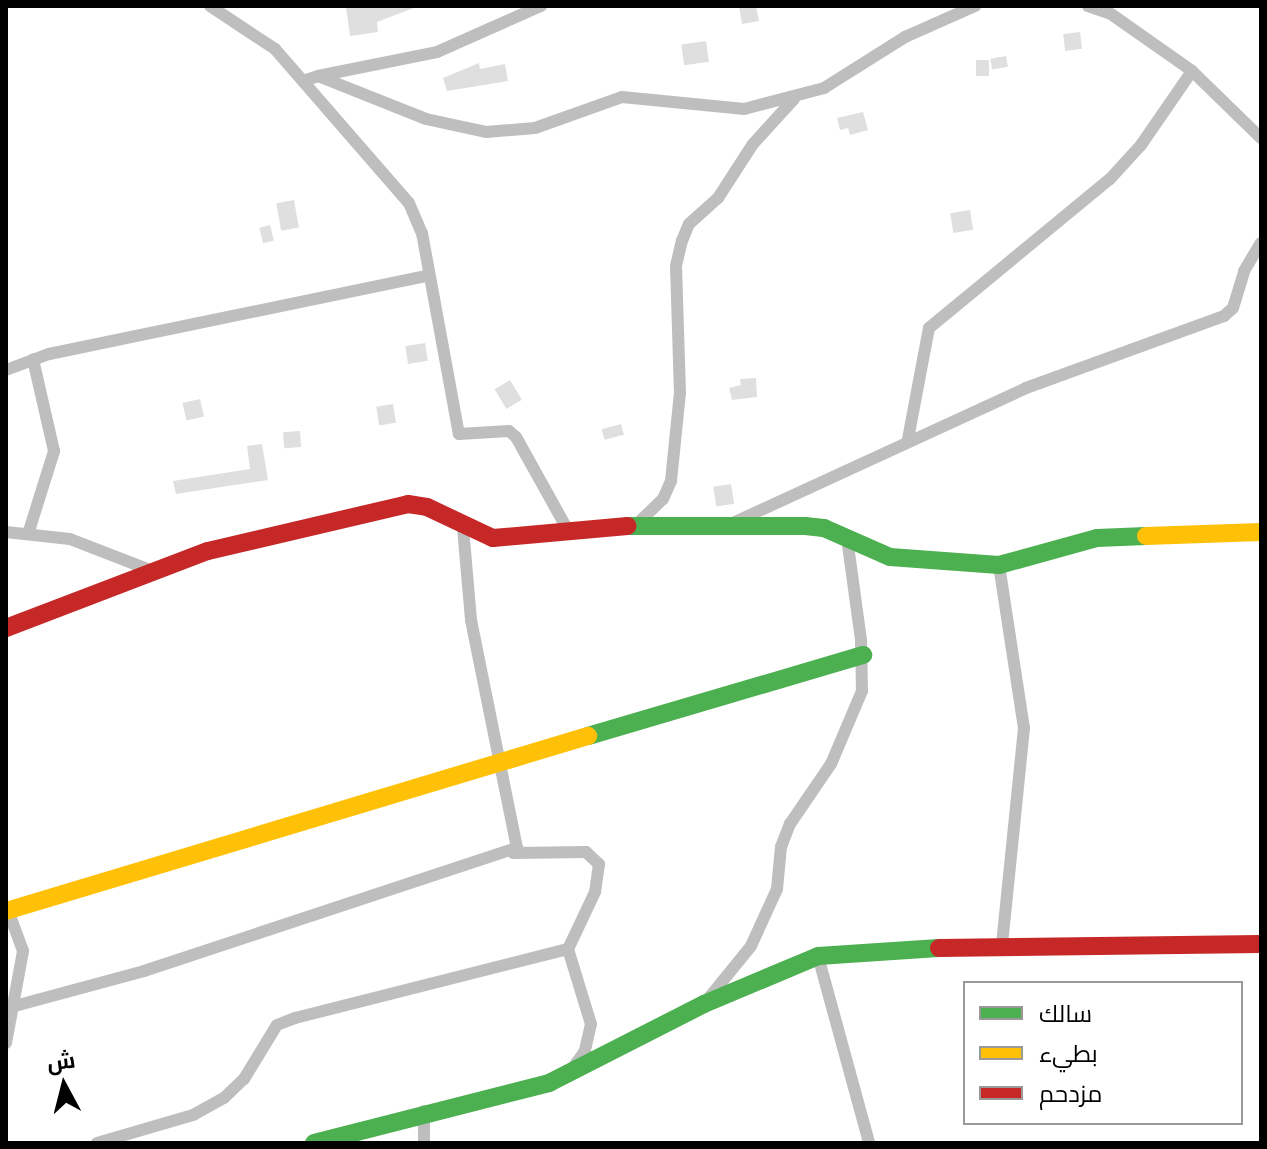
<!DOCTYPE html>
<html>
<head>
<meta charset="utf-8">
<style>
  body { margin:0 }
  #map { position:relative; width:1267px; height:1149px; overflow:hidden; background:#fff; font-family:Lato,Cairo,sans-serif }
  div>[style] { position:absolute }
  .building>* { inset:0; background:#dfdfdf; transform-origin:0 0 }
  .street>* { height:12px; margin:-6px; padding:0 6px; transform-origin:6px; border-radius:6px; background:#bebebe }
  .fast>* { height:18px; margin:-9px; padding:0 9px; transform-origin:9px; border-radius:9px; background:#4caf50 }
  .slow>* { height:18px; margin:-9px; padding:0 9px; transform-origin:9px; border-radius:9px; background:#ffc107 }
  .jam>* { height:18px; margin:-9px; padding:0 9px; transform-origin:9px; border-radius:9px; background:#c62828 }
  span { translate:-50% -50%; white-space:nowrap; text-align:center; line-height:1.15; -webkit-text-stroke:7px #fff; paint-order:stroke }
  .frame { position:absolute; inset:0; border:8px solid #000; pointer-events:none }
  .legend { position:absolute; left:963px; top:981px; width:280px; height:144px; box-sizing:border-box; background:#fff; border:2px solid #999; margin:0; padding:10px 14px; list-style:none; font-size:24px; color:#000 }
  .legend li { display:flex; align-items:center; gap:16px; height:40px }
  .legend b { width:40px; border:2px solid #999 }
  .north { position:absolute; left:24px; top:1045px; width:80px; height:80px; -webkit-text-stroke:6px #fff; paint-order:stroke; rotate:353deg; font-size:22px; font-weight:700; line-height:32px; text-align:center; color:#000 }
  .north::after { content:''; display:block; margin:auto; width:28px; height:36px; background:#000; clip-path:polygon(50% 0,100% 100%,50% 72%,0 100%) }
</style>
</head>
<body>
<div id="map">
  <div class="building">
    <i style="clip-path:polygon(419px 6px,377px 22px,378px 32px,350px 36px,346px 7px)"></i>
    <i style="clip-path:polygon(739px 6px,756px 6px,759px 21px,742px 24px)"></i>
    <i style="left:1080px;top:32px;width:17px;height:17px;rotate:83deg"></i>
    <i style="left:706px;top:41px;width:21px;height:25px;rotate:82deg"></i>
    <i style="left:1006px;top:56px;width:11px;height:16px;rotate:80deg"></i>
    <i style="left:976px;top:60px;width:13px;height:16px"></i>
    <i style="clip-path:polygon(479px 63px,480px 69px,505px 64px,508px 81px,447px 91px,443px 78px)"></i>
    <i style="clip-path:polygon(863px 112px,868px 130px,850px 135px,848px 128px,840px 130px,837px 118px)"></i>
    <i style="left:294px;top:200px;width:28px;height:18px;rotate:80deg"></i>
    <i style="left:970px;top:210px;width:20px;height:20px;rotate:81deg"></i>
    <i style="left:270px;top:225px;width:16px;height:11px;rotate:76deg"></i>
    <i style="left:425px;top:343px;width:18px;height:20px;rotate:81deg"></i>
    <i style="clip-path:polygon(756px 378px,757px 397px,732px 400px,729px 388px,741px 385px,740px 379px)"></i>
    <i style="left:510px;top:380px;width:23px;height:18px;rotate:59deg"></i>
    <i style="left:200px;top:399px;width:18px;height:18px;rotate:77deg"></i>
    <i style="left:393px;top:404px;width:19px;height:17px;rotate:81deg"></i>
    <i style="left:621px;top:424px;width:11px;height:20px;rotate:75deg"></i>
    <i style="left:300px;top:431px;width:16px;height:17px;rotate:86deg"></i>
    <i style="clip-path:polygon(262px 444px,268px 480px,176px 494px,173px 481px,250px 469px,247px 446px)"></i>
    <i style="left:731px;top:484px;width:20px;height:18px;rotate:81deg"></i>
  </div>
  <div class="street">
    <i style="left:210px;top:6px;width:78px;rotate:33.5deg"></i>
    <i style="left:275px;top:49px;width:204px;rotate:49deg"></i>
    <i style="left:409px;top:203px;width:33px;rotate:67deg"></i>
    <i style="left:422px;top:233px;width:204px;rotate:79.6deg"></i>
    <i style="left:459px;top:434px;width:50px;rotate:-3.4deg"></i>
    <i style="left:509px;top:431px;width:9px;rotate:41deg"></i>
    <i style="left:516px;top:437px;width:111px;rotate:60.9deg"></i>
    <i style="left:1088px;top:6px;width:24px;rotate:19deg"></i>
    <i style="left:1111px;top:14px;width:99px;rotate:35.1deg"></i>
    <i style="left:1192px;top:71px;width:96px;rotate:44.2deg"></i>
    <i style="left:318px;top:76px;width:121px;rotate:-11.4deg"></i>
    <i style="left:437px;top:52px;width:114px;rotate:-23.9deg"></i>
    <i style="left:303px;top:81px;width:16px;rotate:-18deg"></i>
    <i style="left:318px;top:76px;width:116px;rotate:21.7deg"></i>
    <i style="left:426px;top:119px;width:61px;rotate:12.2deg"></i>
    <i style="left:486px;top:132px;width:49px;rotate:-4.7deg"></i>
    <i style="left:535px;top:128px;width:92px;rotate:-19.6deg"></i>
    <i style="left:622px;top:97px;width:123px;rotate:5.6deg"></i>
    <i style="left:744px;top:109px;width:83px;rotate:-14.7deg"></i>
    <i style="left:824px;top:88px;width:96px;rotate:-32.2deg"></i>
    <i style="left:905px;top:37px;width:77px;rotate:-23.9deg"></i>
    <i style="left:6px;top:370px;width:46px;rotate:-20.4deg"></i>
    <i style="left:49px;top:354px;width:388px;rotate:-11.7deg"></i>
    <i style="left:908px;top:439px;width:113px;rotate:-79.3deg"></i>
    <i style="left:929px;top:328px;width:234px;rotate:-39.5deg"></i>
    <i style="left:1110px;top:179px;width:46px;rotate:-47.6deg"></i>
    <i style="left:1141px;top:145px;width:90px;rotate:-55.4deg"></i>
    <i style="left:735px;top:522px;width:320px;rotate:-24.7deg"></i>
    <i style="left:1026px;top:388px;width:211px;rotate:-20deg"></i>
    <i style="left:1224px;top:316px;width:12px;rotate:-42deg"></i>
    <i style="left:1233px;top:308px;width:39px;rotate:-73deg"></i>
    <i style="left:1244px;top:271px;width:33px;rotate:-59deg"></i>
    <i style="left:636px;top:525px;width:37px;rotate:-44deg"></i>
    <i style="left:663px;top:499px;width:20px;rotate:-66deg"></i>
    <i style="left:671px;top:481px;width:88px;rotate:-84.2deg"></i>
    <i style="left:680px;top:393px;width:127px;rotate:-91.8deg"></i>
    <i style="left:676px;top:266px;width:26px;rotate:-77deg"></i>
    <i style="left:682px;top:241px;width:18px;rotate:-68deg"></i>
    <i style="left:689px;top:224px;width:39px;rotate:-42deg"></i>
    <i style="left:718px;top:198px;width:64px;rotate:-57.1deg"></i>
    <i style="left:753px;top:144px;width:61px;rotate:-47.7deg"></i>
    <i style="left:463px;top:528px;width:92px;rotate:85deg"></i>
    <i style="left:471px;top:620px;width:233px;rotate:78.6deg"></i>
    <i style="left:517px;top:848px;width:6px;rotate:129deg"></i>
    <i style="left:513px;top:853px;width:73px;rotate:-0.8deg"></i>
    <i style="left:586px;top:852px;width:18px;rotate:43deg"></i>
    <i style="left:599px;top:864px;width:28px;rotate:98deg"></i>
    <i style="left:595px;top:892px;width:63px;rotate:115.3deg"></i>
    <i style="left:29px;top:531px;width:84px;rotate:-72.6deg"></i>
    <i style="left:54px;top:451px;width:94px;rotate:-102.9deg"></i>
    <i style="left:6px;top:532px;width:64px;rotate:6.2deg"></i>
    <i style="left:70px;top:539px;width:91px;rotate:21.2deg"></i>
    <i style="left:999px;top:565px;width:165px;rotate:81.3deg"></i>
    <i style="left:1024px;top:728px;width:219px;rotate:95.8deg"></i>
    <i style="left:568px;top:949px;width:78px;rotate:73deg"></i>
    <i style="left:591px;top:1024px;width:28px;rotate:103deg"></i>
    <i style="left:585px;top:1051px;width:22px;rotate:126deg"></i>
    <i style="left:818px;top:956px;width:194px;rotate:74.7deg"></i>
    <i style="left:708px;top:999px;width:68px;rotate:-50.9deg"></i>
    <i style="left:751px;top:946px;width:63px;rotate:-65.5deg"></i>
    <i style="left:777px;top:889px;width:42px;rotate:-84.6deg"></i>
    <i style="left:781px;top:847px;width:25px;rotate:-69deg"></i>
    <i style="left:790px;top:824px;width:73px;rotate:-55.7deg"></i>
    <i style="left:831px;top:764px;width:79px;rotate:-67deg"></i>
    <i style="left:862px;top:691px;width:51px;rotate:-91.1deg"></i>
    <i style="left:861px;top:640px;width:103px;rotate:-97.8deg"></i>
    <i style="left:11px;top:1007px;width:138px;rotate:-15.1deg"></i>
    <i style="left:144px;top:971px;width:393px;rotate:-18.3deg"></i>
    <i style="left:6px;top:1043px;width:94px;rotate:-79.5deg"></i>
    <i style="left:23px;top:951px;width:44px;rotate:-110.1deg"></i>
    <i style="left:97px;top:1143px;width:100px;rotate:-16.3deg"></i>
    <i style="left:193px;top:1115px;width:35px;rotate:-29deg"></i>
    <i style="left:224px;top:1098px;width:28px;rotate:-44deg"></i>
    <i style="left:244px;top:1079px;width:63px;rotate:-58.6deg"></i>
    <i style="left:277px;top:1025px;width:19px;rotate:-21deg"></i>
    <i style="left:295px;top:1018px;width:282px;rotate:-14.2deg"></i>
    <i style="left:424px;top:1143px;width:32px;rotate:-90deg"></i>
  </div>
  <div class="fast">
    <i style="left:627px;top:526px;width:178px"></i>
    <i style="left:805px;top:526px;width:19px;rotate:6deg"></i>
    <i style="left:824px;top:528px;width:72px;rotate:23.7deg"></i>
    <i style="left:890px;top:557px;width:109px;rotate:4.2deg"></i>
    <i style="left:999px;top:565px;width:102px;rotate:-15.4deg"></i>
    <i style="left:1097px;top:538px;width:49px;rotate:-2.3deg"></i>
    <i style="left:588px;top:736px;width:287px;rotate:-16.4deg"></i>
    <i style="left:314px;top:1143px;width:243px;rotate:-14.3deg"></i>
    <i style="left:549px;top:1083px;width:174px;rotate:-27deg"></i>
    <i style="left:704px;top:1004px;width:124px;rotate:-22.8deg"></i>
    <i style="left:818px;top:956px;width:121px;rotate:-3.8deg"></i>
  </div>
  <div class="slow">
    <i style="left:1146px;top:536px;width:115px;rotate:-2deg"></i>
    <i style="left:6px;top:911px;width:608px;rotate:-16.74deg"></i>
  </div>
  <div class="jam">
    <i style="left:6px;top:628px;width:216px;rotate:-20.9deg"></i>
    <i style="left:208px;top:551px;width:205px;rotate:-13.2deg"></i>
    <i style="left:408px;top:504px;width:19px;rotate:9deg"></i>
    <i style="left:427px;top:507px;width:73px;rotate:25.2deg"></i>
    <i style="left:493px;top:538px;width:135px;rotate:-5.1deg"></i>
    <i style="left:939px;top:948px;width:322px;rotate:-0.7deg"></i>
  </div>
  <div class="frame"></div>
  <ul class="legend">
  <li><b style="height:10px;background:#4caf50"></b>سالك</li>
  <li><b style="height:10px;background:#ffc107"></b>بطيء</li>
  <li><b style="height:10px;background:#c62828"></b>مزدحم</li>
  </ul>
  <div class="north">ش</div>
</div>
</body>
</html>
